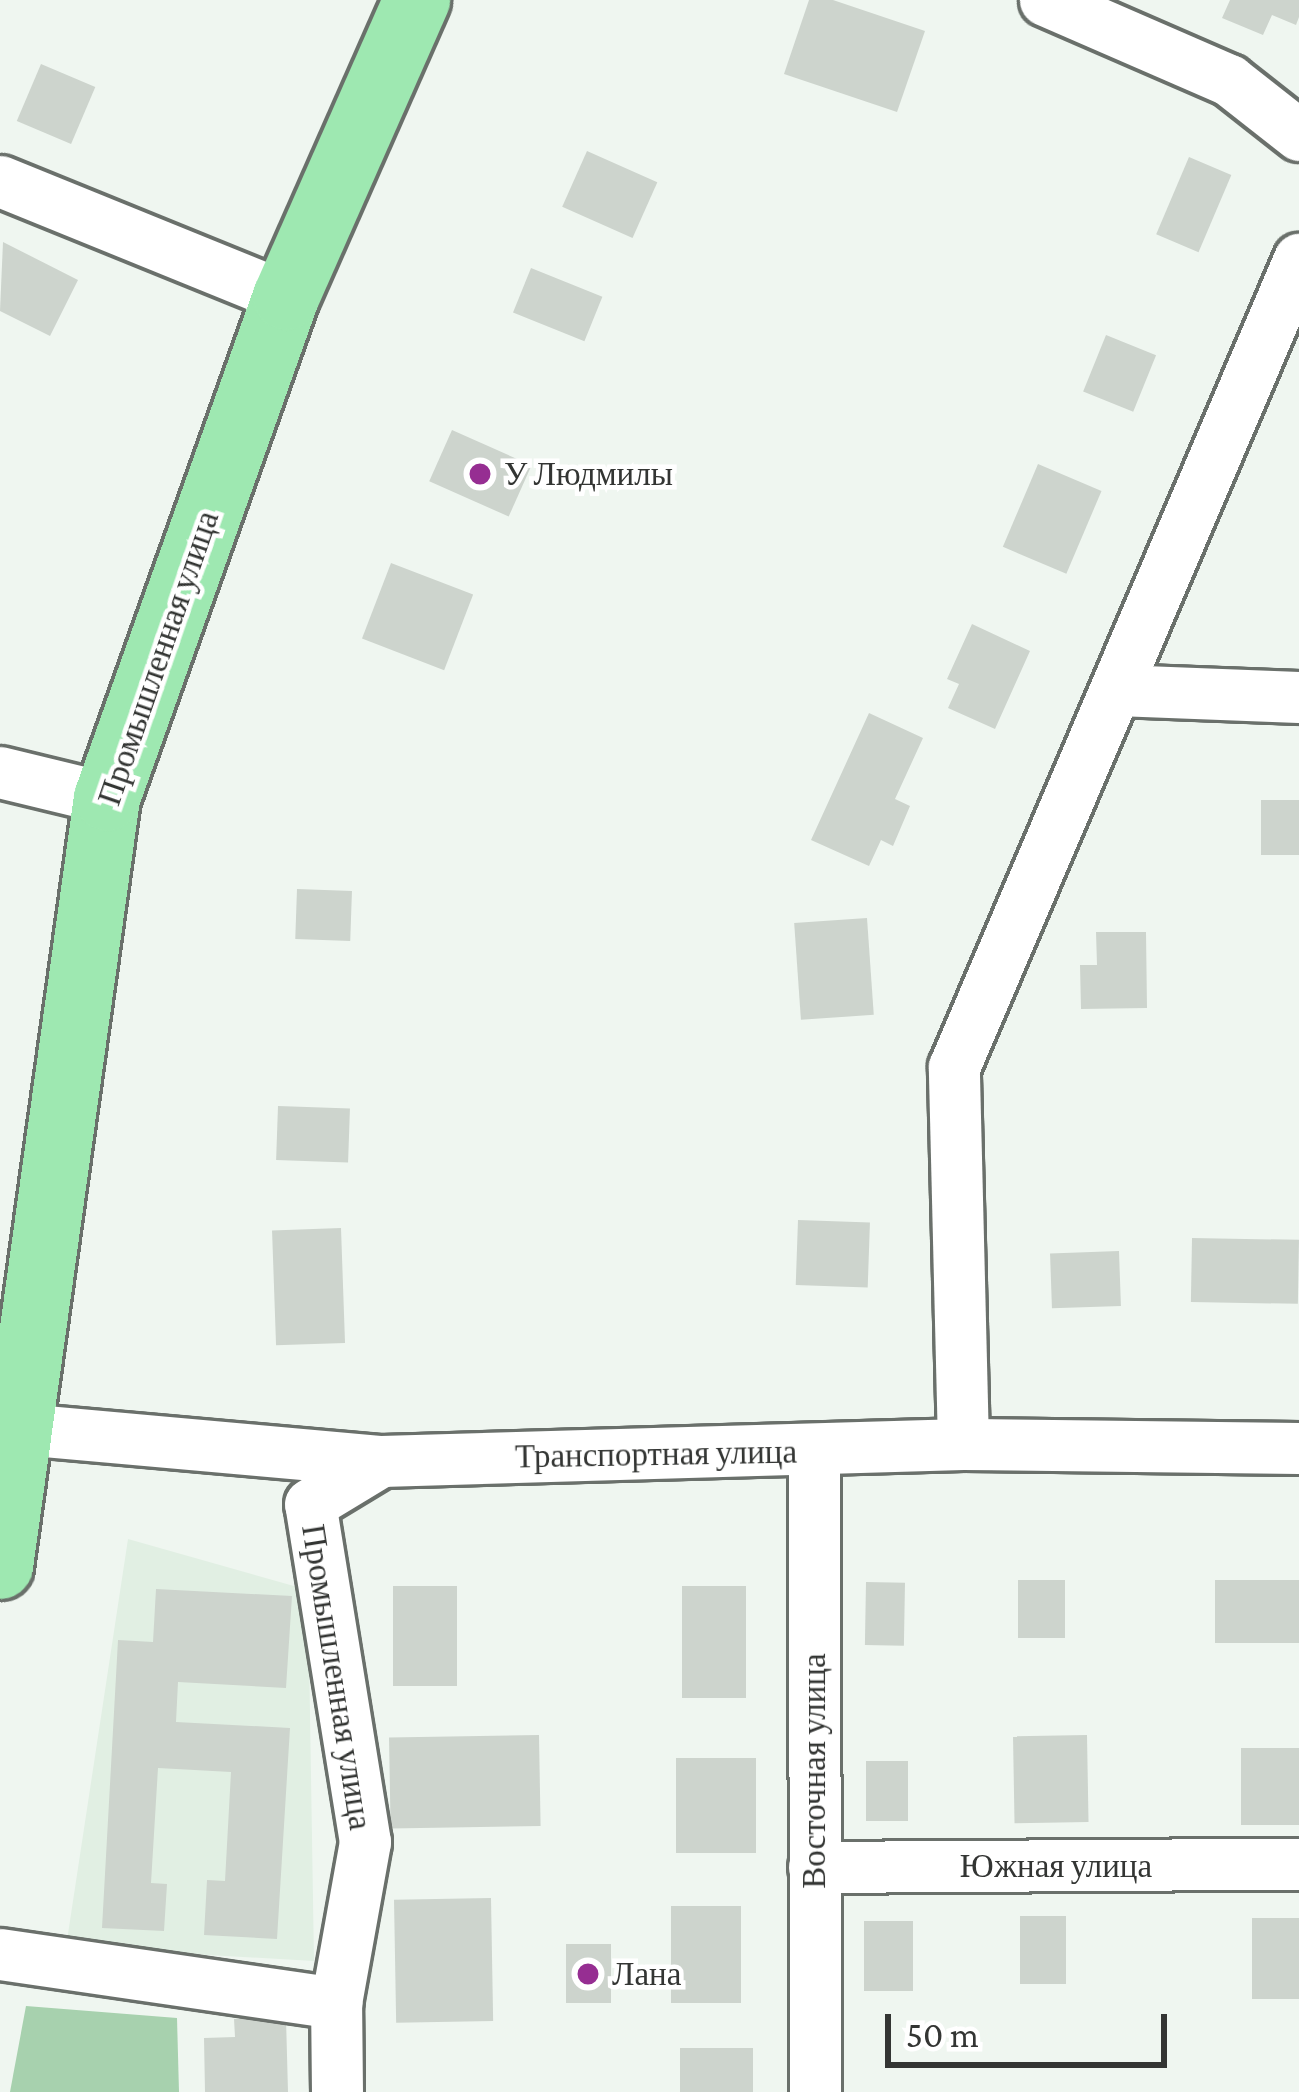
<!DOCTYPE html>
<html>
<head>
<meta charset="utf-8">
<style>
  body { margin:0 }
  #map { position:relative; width:1299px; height:2092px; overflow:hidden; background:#eff6f0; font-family:"Crimson Pro",serif }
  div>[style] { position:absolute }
  .built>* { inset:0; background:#e1efe3 }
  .green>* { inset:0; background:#a7d1ae }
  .building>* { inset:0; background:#cdd4cd; transform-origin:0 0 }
  .roads { filter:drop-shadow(3px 0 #6a706b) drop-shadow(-3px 0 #6a706b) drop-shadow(0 3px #6a706b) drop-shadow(0 -3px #6a706b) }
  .minor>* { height:51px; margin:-25.5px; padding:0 25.5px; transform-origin:25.5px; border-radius:25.5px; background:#fff }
  .major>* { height:66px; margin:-33px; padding:0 33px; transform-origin:33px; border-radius:33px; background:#9ee8b1 }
  .dots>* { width:33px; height:33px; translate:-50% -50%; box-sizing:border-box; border:6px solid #fff; border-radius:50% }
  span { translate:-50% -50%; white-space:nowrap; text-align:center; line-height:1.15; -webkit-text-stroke:9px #fff; paint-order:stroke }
  .poi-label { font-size:33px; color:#333533 }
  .left { translate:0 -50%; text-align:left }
  .street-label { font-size:33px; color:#333533 }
  .scale { position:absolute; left:885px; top:2014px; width:282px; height:54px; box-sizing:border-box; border:6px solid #333533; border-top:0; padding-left:15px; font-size:36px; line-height:42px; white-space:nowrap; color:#333533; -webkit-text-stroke:9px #fff; paint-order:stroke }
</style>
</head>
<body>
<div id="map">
  <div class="built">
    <i style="clip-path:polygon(128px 1539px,308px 1590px,314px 1961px,66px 1947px)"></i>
  </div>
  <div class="green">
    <i style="clip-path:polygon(26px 2006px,177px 2018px,179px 2092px,10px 2092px)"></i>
  </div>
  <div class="building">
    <i style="clip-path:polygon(809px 0,833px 0,925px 31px,897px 112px,784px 74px)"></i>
    <i style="clip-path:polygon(1230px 0,1299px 0,1299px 17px,1296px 25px,1272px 15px,1263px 35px,1222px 18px)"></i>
    <i style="left:41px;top:64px;width:59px;height:62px;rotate:23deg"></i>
    <i style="left:587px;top:151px;width:77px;height:61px;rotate:24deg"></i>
    <i style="left:1189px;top:157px;width:46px;height:84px;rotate:23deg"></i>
    <i style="clip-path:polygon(3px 242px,78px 280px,50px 336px,0 311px)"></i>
    <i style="left:531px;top:268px;width:77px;height:48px;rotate:22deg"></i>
    <i style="left:1106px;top:335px;width:54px;height:61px;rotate:22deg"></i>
    <i style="left:452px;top:430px;width:87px;height:56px;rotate:24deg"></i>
    <i style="left:1038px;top:464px;width:69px;height:90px;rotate:23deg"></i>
    <i style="left:391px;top:563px;width:88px;height:81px;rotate:21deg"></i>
    <i style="clip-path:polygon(972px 624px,1030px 651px,995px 729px,948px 708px,959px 684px,947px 679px)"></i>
    <i style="clip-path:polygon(869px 713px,923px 738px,895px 799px,910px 806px,893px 846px,881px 840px,869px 866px,811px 840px)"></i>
    <i style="left:1261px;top:800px;width:38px;height:55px"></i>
    <i style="left:297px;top:889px;width:55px;height:50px;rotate:2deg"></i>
    <i style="left:867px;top:918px;width:97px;height:73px;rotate:86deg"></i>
    <i style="clip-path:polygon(1096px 932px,1146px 932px,1147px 1008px,1081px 1009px,1080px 965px,1097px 965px)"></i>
    <i style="left:278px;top:1106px;width:72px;height:54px;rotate:2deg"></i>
    <i style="left:798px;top:1220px;width:72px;height:65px;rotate:2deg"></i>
    <i style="left:341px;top:1228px;width:115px;height:69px;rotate:88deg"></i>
    <i style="left:1192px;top:1238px;width:107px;height:64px;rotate:1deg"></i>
    <i style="left:1119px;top:1251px;width:55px;height:69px;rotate:88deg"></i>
    <i style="left:1018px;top:1580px;width:47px;height:58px"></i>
    <i style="left:1215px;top:1580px;width:84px;height:63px"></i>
    <i style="left:866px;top:1582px;width:39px;height:63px;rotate:1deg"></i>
    <i style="left:457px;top:1586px;width:100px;height:64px;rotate:90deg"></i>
    <i style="left:682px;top:1586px;width:64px;height:112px"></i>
    <i style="clip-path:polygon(156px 1589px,292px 1596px,286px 1688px,178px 1682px,176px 1722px,290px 1728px,277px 1939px,204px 1935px,207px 1880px,225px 1881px,231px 1772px,158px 1768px,151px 1883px,167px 1884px,164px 1931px,102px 1928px,118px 1640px,153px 1642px)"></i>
    <i style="left:539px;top:1735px;width:91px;height:150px;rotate:89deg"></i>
    <i style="left:1087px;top:1735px;width:87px;height:74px;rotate:89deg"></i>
    <i style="left:1241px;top:1748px;width:58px;height:77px"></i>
    <i style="left:756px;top:1758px;width:95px;height:80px;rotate:90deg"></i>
    <i style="left:866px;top:1761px;width:42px;height:60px"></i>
    <i style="left:491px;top:1898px;width:123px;height:97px;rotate:89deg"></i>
    <i style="left:671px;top:1906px;width:70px;height:97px"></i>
    <i style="left:1020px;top:1916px;width:46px;height:68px"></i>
    <i style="left:1299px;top:1918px;width:81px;height:47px;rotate:90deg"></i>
    <i style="left:864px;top:1921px;width:49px;height:70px"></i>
    <i style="left:566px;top:1944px;width:45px;height:59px"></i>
    <i style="clip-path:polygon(286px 2018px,288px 2092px,205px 2092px,204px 2038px,235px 2037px,234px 2019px)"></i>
    <i style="left:753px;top:2048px;width:44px;height:73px;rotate:90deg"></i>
  </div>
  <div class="roads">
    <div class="minor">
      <i style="left:1045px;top:0;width:201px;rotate:23.5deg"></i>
      <i style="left:1229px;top:80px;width:89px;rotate:38.2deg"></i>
      <i style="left:0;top:181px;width:309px;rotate:22.1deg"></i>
      <i style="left:1117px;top:690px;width:182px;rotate:2.2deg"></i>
      <i style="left:0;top:772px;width:110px;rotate:13.7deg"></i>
      <i style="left:0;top:1427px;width:383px;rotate:5.1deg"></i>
      <i style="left:381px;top:1461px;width:582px;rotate:-1.67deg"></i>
      <i style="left:963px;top:1444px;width:336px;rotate:0.7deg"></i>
      <i style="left:963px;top:1444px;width:377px;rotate:-91.4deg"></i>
      <i style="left:954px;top:1067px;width:879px;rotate:-66.88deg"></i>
      <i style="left:814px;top:1450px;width:642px;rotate:89.91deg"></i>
      <i style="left:814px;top:1867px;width:485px;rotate:-0.4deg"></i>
      <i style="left:0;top:1954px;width:340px;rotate:8.3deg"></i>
      <i style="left:337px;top:2092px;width:89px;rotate:-90.6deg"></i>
      <i style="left:336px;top:2003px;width:164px;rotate:-79.8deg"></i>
      <i style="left:365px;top:1842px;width:342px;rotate:-99.2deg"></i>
      <i style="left:310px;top:1504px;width:83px;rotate:-31.2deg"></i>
    </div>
    <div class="major">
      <i style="left:0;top:1566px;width:775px;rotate:-82.07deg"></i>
      <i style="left:107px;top:798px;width:532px;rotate:-70.34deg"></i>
      <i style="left:286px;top:297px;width:325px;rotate:-66.2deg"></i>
    </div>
  </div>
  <div class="dots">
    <i style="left:480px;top:474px;background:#962e92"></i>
    <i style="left:588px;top:1974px;background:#962e92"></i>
  </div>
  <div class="poi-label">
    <span class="left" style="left:504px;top:474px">У Людмилы</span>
    <span class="left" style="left:612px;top:1974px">Лана</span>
  </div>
  <div class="street-label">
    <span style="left:158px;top:658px;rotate:-71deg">Промышленная улица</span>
    <span style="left:656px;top:1454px;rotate:-1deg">Транспортная улица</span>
    <span style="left:337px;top:1677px;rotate:81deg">Промышленная улица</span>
    <span style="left:814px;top:1771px;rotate:-90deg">Восточная улица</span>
    <span style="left:1056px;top:1866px">Южная улица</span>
  </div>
  <div class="scale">50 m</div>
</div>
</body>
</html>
